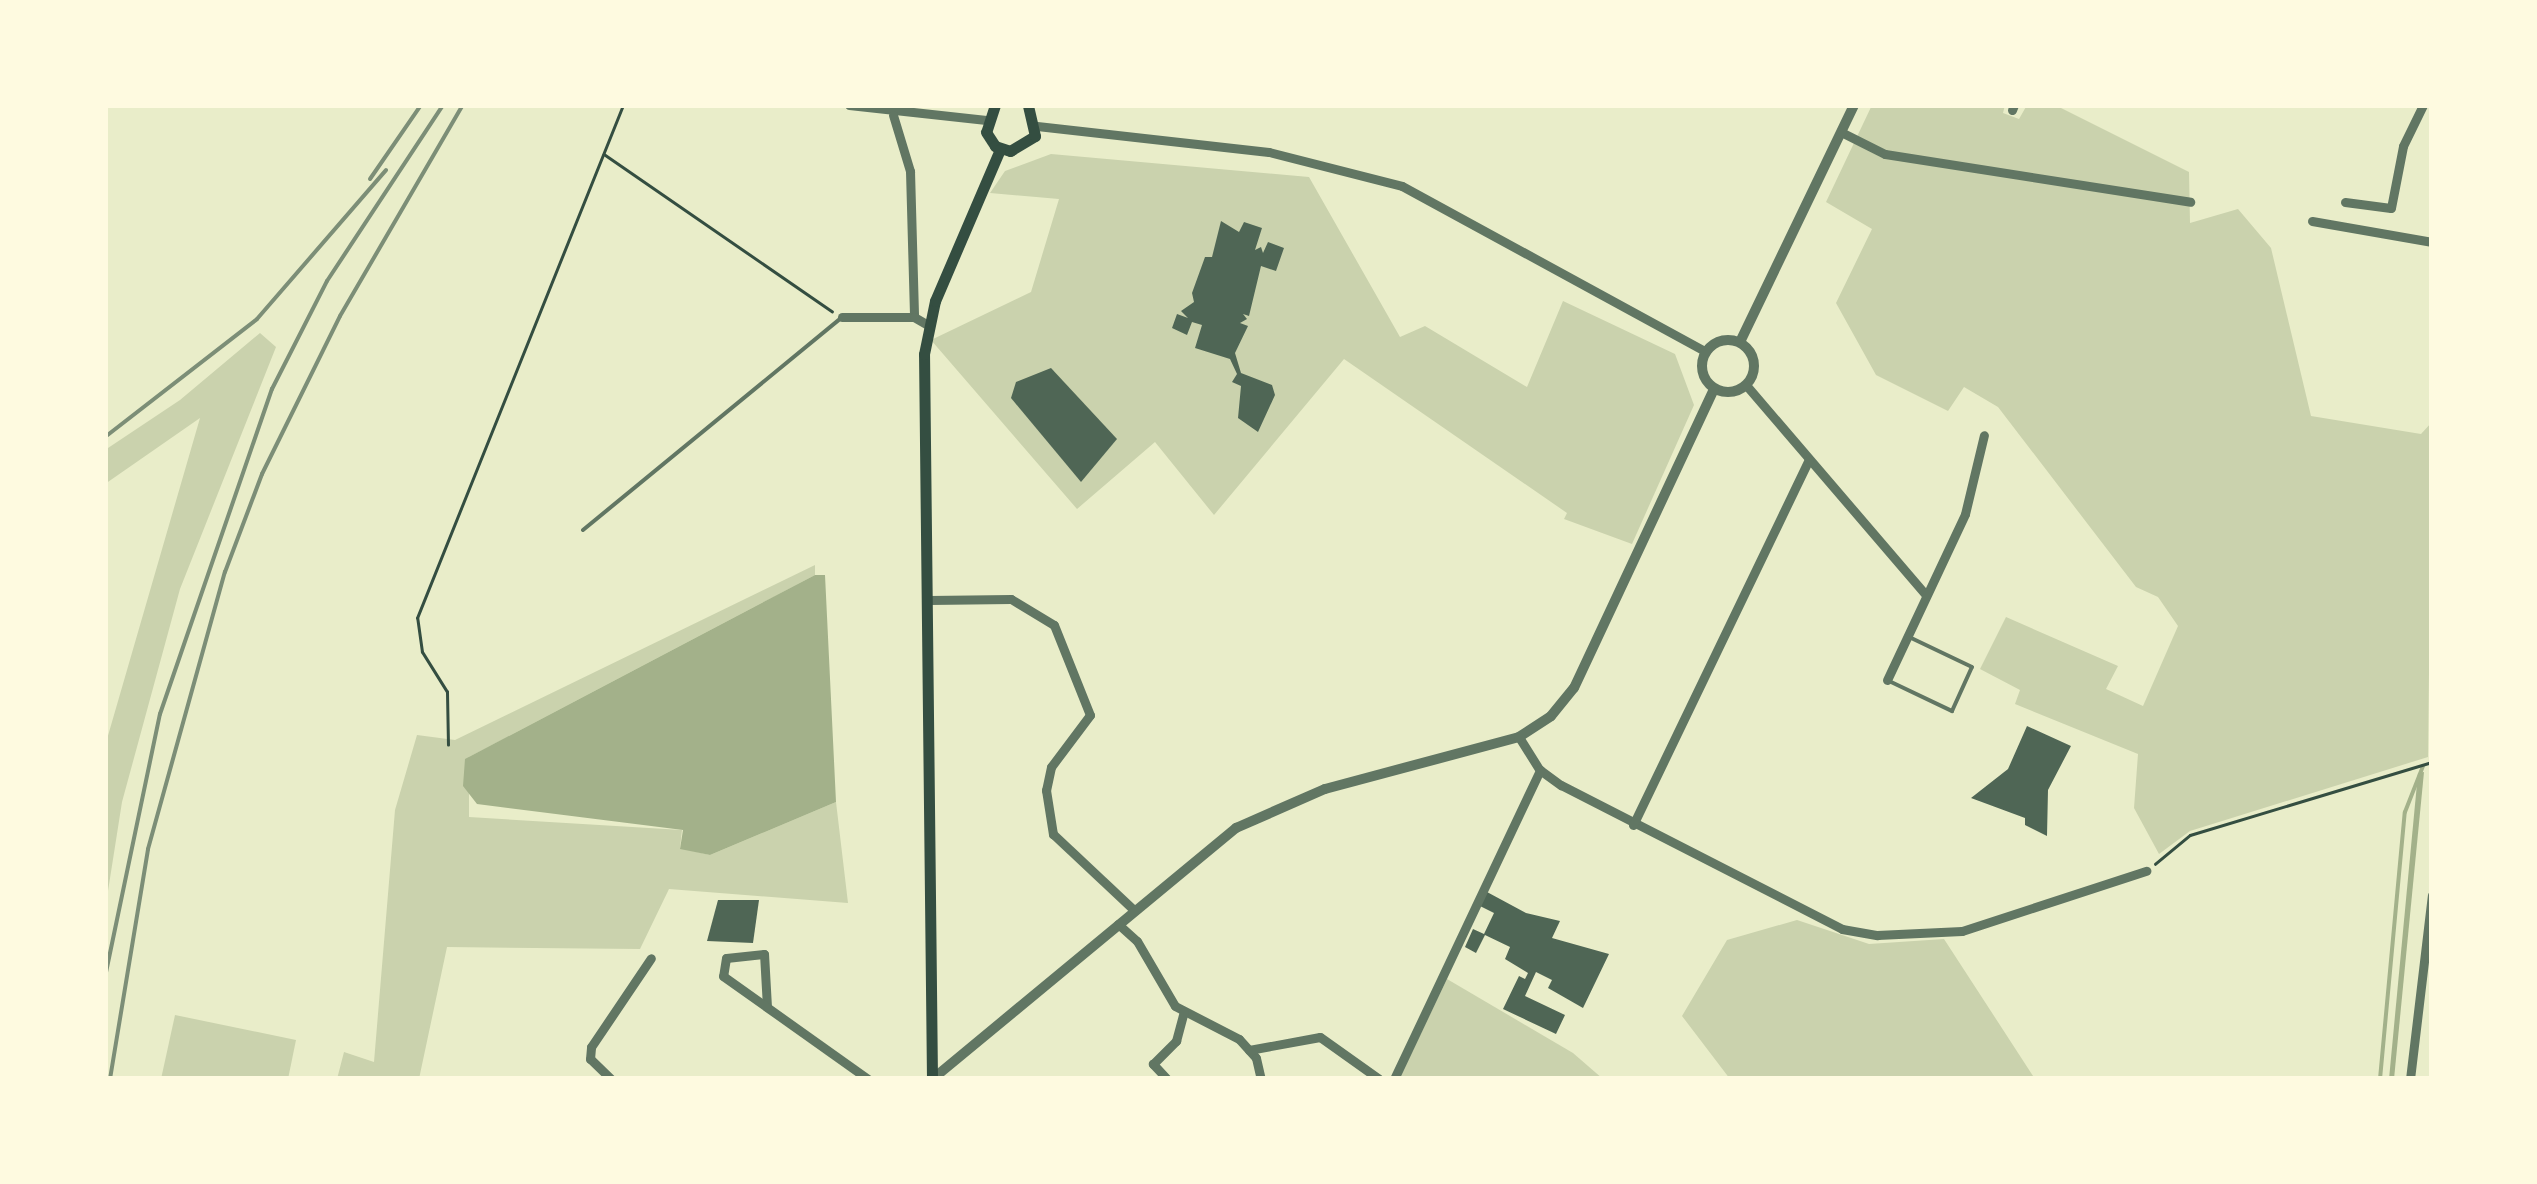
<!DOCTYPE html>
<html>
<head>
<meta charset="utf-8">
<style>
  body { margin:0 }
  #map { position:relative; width:2537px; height:1184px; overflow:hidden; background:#e9edc9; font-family:"PT Sans",sans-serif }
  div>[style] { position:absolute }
  .green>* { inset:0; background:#cad2ad }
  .water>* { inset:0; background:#a3b18a }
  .stream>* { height:4px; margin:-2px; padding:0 2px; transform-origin:2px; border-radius:2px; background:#a3b18a }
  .building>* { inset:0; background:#4f6655 }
  .path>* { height:2.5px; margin:-1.25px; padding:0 1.25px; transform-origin:1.25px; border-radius:1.25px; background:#344e41 }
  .service>* { height:4px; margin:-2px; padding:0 2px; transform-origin:2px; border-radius:2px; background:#617663 }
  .minor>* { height:9px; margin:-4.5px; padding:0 4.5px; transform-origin:4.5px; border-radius:4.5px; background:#617663 }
  .tertiary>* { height:10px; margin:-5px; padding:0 5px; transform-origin:5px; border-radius:5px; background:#617663 }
  .tertiary>.ring { margin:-5px; padding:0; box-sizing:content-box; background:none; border:10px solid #617663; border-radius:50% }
  .secondary>* { height:11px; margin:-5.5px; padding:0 5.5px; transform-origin:5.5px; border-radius:5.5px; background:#344e41 }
  .rail>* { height:4px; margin:-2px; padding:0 2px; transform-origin:2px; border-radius:2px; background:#7c8e77 }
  span { translate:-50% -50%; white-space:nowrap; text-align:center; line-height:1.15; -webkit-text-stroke:10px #fefae0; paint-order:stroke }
  .frame { position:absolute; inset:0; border:108px solid #fefae0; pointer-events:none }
</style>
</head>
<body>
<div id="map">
  <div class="green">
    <i style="clip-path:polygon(1872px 105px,2005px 105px,2003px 113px,2019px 119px,2027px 105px,2055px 105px,2189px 172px,2190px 223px,2238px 209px,2271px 248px,2311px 416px,2421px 434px,2432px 422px,2428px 757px,2190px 831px,2159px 854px,2134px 808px,2138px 754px,2015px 704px,2020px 690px,1980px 669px,2006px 617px,2118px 666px,2106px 689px,2143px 706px,2178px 626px,2158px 597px,2136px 587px,1998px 407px,1964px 387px,1948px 411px,1876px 375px,1836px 303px,1872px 229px,1826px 202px)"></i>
    <i style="clip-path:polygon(1051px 154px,1309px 177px,1400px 337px,1425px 326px,1527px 387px,1563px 301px,1675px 354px,1694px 405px,1632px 544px,1564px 519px,1567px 513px,1344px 359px,1214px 515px,1155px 442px,1077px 509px,931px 340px,1031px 292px,1059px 199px,990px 193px,1005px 171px)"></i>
    <i style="clip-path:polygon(260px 333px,276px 347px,180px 589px,122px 802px,105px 910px,105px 746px,200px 418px,105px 484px,105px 450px,180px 400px)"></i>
    <i style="clip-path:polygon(815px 565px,815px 575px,469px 757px,469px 817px,682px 830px,680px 848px,710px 855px,836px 802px,848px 903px,669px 889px,640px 949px,447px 947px,419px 1079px,337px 1079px,344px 1052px,374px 1062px,395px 810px,417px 735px,455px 740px)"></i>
    <i style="clip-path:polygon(1797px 920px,1869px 944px,1944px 939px,2035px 1079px,1730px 1079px,1682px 1016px,1727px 940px)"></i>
    <i style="clip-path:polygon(1447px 979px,1573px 1053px,1603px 1079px,1399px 1079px)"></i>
    <i style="clip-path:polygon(175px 1015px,296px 1040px,288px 1079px,161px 1079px)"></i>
  </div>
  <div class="water">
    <i style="clip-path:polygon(815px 575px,825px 575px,836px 802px,710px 855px,680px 849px,683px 830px,477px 804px,463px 786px,465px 759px)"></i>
    <i style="clip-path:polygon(2424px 772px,2394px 1079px,2389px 1079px,2418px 773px)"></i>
  </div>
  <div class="stream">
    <i style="left:2380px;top:1079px;width:268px;rotate:-84.7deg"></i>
    <i style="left:2405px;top:812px;width:49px;rotate:-68.6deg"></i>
  </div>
  <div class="building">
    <i style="clip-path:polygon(1221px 221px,1239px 232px,1244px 222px,1262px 228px,1255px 250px,1261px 247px,1263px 253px,1268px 242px,1284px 248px,1276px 271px,1261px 266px,1249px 316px,1243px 314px,1247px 319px,1240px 323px,1248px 326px,1235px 353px,1241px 373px,1272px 385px,1275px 395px,1258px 432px,1238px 418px,1241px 386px,1232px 382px,1237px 374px,1230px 359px,1195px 348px,1202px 325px,1192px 322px,1187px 335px,1172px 328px,1177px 314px,1188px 318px,1181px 311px,1194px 302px,1192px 293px,1205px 257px,1212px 257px)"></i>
    <i style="clip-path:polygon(1051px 368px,1117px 439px,1081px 482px,1011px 398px,1016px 382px)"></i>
    <i style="clip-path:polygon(2027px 726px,2071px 746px,2048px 790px,2047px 836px,2025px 825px,2025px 818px,1971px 798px,2008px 769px)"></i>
    <i style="clip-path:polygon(1487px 892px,1526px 913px,1560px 921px,1552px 938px,1609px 954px,1583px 1008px,1548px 988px,1552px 980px,1536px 972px,1525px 996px,1565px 1015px,1556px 1034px,1503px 1009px,1519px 976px,1525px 979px,1528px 973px,1505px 959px,1510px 947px,1485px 935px,1476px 953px,1465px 947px,1473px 929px,1484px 934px,1494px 913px,1480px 906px)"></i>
    <i style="clip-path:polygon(718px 900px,759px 900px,753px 943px,707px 941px)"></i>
  </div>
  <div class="path">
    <i style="left:604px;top:154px;width:277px;rotate:34.6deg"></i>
    <i style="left:448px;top:745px;width:53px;rotate:-91.1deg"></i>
    <i style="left:447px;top:692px;width:47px;rotate:-122deg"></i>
    <i style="left:422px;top:652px;width:34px;rotate:-98deg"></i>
    <i style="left:417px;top:618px;width:553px;rotate:-68.12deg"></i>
    <i style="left:2155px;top:864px;width:45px;rotate:-39.6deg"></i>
    <i style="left:2190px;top:835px;width:253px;rotate:-16.8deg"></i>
  </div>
  <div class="service">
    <i style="left:583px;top:530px;width:335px;rotate:-39.4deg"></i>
    <i style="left:1889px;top:681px;width:70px;rotate:25.5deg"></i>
    <i style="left:1952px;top:711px;width:48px;rotate:-65.6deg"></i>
    <i style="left:1972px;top:667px;width:72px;rotate:-154.5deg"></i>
  </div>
  <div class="minor">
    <i style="left:849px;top:105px;width:138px;rotate:6.2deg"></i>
    <i style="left:2012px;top:110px;width:5px;rotate:-68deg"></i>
    <i style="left:893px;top:115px;width:59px;rotate:73.1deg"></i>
    <i style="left:910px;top:171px;width:146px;rotate:88.4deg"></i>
    <i style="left:1037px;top:126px;width:233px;rotate:6.4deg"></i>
    <i style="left:1269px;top:152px;width:137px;rotate:14.3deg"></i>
    <i style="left:1402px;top:186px;width:346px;rotate:28.6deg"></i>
    <i style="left:1841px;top:132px;width:49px;rotate:26.6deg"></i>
    <i style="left:1885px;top:154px;width:309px;rotate:8.9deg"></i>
    <i style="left:2345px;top:202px;width:46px;rotate:7.4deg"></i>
    <i style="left:2391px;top:208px;width:63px;rotate:-79deg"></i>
    <i style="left:2403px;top:146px;width:46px;rotate:-64deg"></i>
    <i style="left:2312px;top:221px;width:122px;rotate:9.9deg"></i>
    <i style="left:842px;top:317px;width:72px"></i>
    <i style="left:914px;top:317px;width:16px;rotate:30deg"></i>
    <i style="left:1746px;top:385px;width:277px;rotate:49.4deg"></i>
    <i style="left:929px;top:600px;width:82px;rotate:-0.7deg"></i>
    <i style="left:1011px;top:599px;width:50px;rotate:31.2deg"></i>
    <i style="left:1054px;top:625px;width:97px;rotate:68.2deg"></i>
    <i style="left:1090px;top:715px;width:65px;rotate:126.9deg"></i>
    <i style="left:1051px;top:767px;width:24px;rotate:102deg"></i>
    <i style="left:1046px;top:790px;width:45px;rotate:81deg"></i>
    <i style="left:1053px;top:834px;width:111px;rotate:43.2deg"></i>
    <i style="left:1887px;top:680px;width:183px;rotate:-64.8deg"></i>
    <i style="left:1965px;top:514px;width:81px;rotate:-76.5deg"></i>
    <i style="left:1519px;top:737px;width:39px;rotate:58deg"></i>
    <i style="left:1540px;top:770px;width:26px;rotate:36deg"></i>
    <i style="left:1561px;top:785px;width:316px;rotate:27.1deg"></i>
    <i style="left:1842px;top:929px;width:36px;rotate:10deg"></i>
    <i style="left:1877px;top:935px;width:85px;rotate:-2.7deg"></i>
    <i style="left:1962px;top:931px;width:194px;rotate:-18.1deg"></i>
    <i style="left:1633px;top:825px;width:405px;rotate:-64.3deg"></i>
    <i style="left:1118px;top:924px;width:25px;rotate:42deg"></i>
    <i style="left:1137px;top:941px;width:75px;rotate:59.7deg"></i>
    <i style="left:1175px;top:1006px;width:72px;rotate:27.3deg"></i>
    <i style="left:1239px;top:1039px;width:25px;rotate:48deg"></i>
    <i style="left:1256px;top:1058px;width:22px;rotate:77deg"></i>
    <i style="left:767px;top:1007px;width:53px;rotate:-93.2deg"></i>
    <i style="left:764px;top:954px;width:38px;rotate:174deg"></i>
    <i style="left:726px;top:958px;width:18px;rotate:99deg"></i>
    <i style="left:723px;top:976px;width:178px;rotate:35.4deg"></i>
    <i style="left:1249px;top:1050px;width:72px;rotate:-10.4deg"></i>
    <i style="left:1320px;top:1037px;width:72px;rotate:35.4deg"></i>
    <i style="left:611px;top:1079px;width:29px;rotate:-136deg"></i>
    <i style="left:590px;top:1059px;width:12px;rotate:-85deg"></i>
    <i style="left:591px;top:1047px;width:107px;rotate:-56deg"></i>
    <i style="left:1167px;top:1079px;width:21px;rotate:-133deg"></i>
    <i style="left:1153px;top:1064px;width:33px;rotate:-45deg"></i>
    <i style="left:1176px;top:1041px;width:30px;rotate:-75deg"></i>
    <i style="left:1394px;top:1079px;width:342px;rotate:-64.7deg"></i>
    <i style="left:2410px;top:1079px;width:185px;rotate:-83.2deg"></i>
  </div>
  <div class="tertiary">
    <i class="ring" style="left:1702px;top:340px;width:42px;height:42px"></i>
    <i style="left:1740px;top:342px;width:263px;rotate:-64.3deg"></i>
    <i style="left:935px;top:1077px;width:391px;rotate:-39.6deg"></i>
    <i style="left:1236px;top:828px;width:97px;rotate:-23.7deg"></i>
    <i style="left:1325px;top:789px;width:201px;rotate:-15deg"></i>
    <i style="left:1519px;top:737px;width:38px;rotate:-33deg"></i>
    <i style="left:1551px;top:716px;width:36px;rotate:-51deg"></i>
    <i style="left:1574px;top:688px;width:330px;rotate:-64.9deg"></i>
  </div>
  <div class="secondary">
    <i style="left:995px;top:105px;width:28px;rotate:108deg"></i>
    <i style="left:986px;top:132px;width:17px;rotate:57deg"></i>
    <i style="left:995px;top:146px;width:16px;rotate:18deg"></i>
    <i style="left:1010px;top:151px;width:29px;rotate:-31deg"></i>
    <i style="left:1035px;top:136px;width:32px;rotate:-103deg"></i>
    <i style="left:932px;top:1079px;width:725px;rotate:-90.63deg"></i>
    <i style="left:924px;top:354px;width:54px;rotate:-78.3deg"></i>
    <i style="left:935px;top:301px;width:165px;rotate:-66.8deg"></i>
  </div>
  <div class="rail">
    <i style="left:370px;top:179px;width:90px;rotate:-55.4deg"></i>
    <i style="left:105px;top:437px;width:192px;rotate:-37.8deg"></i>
    <i style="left:257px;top:319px;width:197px;rotate:-49.1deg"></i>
    <i style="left:105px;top:977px;width:269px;rotate:-78.2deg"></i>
    <i style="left:160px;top:714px;width:344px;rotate:-71deg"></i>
    <i style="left:272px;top:389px;width:121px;rotate:-63deg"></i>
    <i style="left:327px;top:281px;width:211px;rotate:-56.6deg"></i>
    <i style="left:110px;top:1079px;width:233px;rotate:-80.6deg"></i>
    <i style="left:148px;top:849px;width:288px;rotate:-74.5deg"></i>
    <i style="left:225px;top:572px;width:105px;rotate:-69.3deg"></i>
    <i style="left:262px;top:474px;width:176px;rotate:-63.7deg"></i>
    <i style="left:340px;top:316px;width:244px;rotate:-59.8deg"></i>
  </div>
  <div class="frame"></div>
</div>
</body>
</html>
